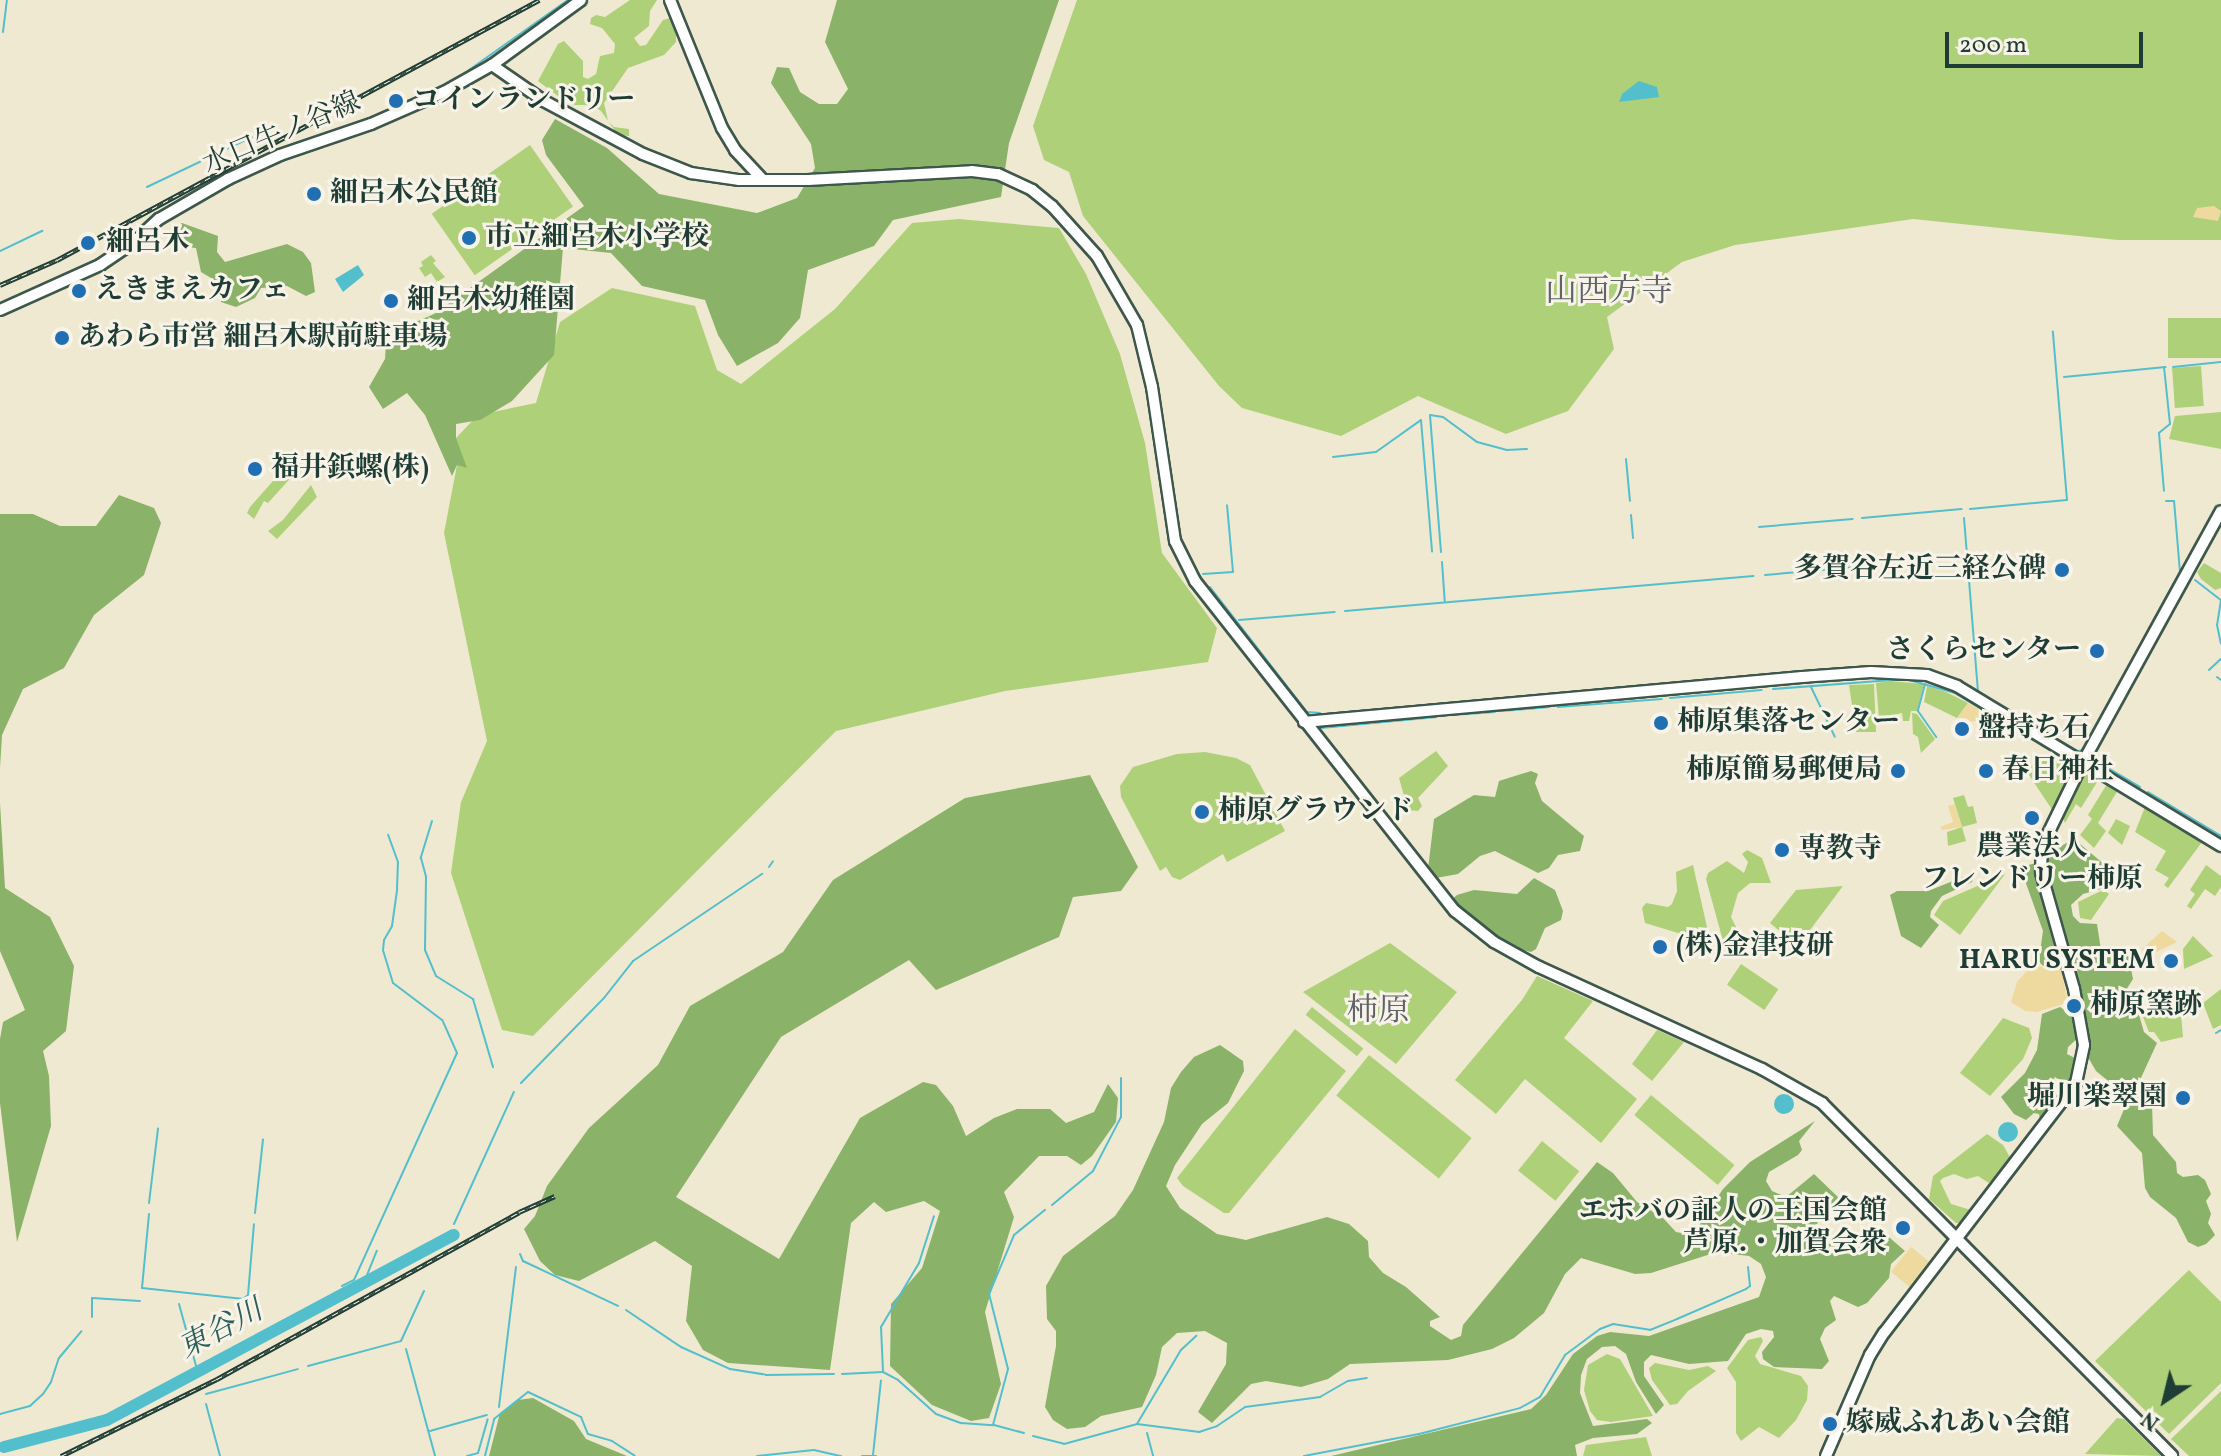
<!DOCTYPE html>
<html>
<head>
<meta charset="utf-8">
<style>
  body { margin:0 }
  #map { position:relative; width:2221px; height:1456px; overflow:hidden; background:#f0e9d1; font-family:Vollkorn,"Noto Serif JP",serif }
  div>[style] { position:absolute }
  .green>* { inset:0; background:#aed079; transform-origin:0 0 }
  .forest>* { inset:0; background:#8ab269 }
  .sand>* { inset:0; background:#eeda9e; transform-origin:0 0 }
  .water>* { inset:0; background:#53bfcc }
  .round { border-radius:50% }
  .stream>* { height:2px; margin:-1px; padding:0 1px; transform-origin:1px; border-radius:1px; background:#53bfcc }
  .river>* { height:12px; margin:-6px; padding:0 6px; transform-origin:6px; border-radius:6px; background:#53bfcc }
  .roads { filter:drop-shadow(2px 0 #3e574c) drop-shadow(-2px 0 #3e574c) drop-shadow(0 2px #3e574c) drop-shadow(0 -2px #3e574c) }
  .secondary>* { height:10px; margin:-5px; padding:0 5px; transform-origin:5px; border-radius:5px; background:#fff }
  .rail>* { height:5px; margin-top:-2.5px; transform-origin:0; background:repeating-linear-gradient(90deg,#f7f3e8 0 6px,#1f3d34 0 12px); box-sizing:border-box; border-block:2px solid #1f3d34 }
  .dots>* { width:22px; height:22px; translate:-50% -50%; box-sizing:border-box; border:4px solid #f7f3e8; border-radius:50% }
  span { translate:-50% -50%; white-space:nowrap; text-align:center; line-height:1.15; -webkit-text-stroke:6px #f7f3e8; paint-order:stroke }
  .poi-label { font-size:28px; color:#1f3d34; font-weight:700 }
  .left { translate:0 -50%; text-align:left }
  .right { translate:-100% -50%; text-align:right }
  .street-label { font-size:28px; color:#1f3d34 }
  .water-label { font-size:30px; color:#2c5e5a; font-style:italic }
  .quarter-label { font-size:32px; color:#606468 }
  .north { position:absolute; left:2125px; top:1360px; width:80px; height:80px; -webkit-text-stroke:6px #f7f3e8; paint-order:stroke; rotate:215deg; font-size:22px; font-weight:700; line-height:32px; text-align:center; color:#1f3d34 }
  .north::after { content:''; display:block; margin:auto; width:28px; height:36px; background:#1f3d34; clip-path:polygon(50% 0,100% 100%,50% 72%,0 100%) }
  .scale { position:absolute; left:1945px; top:32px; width:198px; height:36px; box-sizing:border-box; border:4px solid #1f3d34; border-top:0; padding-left:10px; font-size:24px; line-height:28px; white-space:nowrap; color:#1f3d34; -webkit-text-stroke:6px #f7f3e8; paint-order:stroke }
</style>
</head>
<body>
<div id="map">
  <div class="green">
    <i style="clip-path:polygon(630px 0,657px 0,650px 11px,649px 26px,634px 38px,640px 46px,646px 45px,663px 20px,670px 18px,676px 34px,676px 42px,664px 55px,628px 68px,604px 103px,608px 121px,614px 127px,629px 129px,629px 136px,618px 135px,601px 111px,592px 105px,575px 105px,562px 99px,538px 81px,558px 44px,564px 41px,583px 61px,583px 77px,588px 79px,596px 74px,600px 56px,614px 53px,615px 44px,602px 28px,590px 24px,591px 18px,596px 15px,605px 17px)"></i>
    <i style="clip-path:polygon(1077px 0,2221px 0,2221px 240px,2118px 240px,1913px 219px,1735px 245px,1682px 262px,1607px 317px,1614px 349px,1568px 411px,1506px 434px,1418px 396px,1341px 436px,1242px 408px,1219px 386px,1083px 216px,1069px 172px,1044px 160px,1033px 126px)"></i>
    <i style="left:530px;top:145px;width:75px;height:120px;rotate:55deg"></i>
    <i style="clip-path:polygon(959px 219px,1059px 228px,1086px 274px,1120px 354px,1145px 443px,1162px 553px,1217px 628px,1208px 662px,1005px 691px,836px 731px,533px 1036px,502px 1030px,451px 873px,461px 802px,487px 741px,444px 533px,457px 465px,456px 438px,478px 415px,536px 403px,560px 322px,612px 288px,695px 306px,717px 370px,741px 384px,835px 309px,912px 223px)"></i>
    <i style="clip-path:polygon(431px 255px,436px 261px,433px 263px,445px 277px,437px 282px,431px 273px,425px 277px,419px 268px,423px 266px,421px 262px)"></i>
    <i style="left:2221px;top:318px;width:40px;height:53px;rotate:90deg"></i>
    <i style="left:2201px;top:366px;width:40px;height:29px;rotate:86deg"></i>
    <i style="clip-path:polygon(2221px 412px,2221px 449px,2169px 439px,2175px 416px)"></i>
    <i style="clip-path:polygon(288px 464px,296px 472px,268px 503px,264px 501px,254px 519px,247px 513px,250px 507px)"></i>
    <i style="clip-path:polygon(311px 485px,317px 497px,277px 539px,268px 531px,283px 520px)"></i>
    <i style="clip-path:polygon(2204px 563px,2221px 573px,2221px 588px,2215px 590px,2201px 579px,2197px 572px)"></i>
    <i style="clip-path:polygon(1890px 681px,1924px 684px,1917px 711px,1911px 711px,1909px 721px,1903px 721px,1902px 713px,1879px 718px,1876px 683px)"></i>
    <i style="clip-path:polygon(1874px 684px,1876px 732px,1856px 732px,1849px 685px)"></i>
    <i style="clip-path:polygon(1927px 686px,1946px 692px,1968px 703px,1957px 718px,1924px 702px)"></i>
    <i style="clip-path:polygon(1912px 713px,1917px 714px,1935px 739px,1921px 753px,1918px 737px,1913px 734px)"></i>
    <i style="clip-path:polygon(1436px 751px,1448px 766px,1418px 798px,1422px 806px,1418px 811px,1408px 810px,1399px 778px)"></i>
    <i style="clip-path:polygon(2054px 751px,2077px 766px,2053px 811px,2025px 769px)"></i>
    <i style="clip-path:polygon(1205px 752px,1236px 758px,1250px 765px,1285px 831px,1227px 862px,1223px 854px,1180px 880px,1172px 877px,1166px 867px,1160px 871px,1121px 797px,1120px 786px,1133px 767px,1177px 754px)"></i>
    <i style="clip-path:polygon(2084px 774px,2099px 779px,2081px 808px,2076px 804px,2065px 823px,2062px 816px)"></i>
    <i style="clip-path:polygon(2107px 784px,2118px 790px,2098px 823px,2106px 831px,2094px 848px,2080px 835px,2092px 819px,2088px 815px)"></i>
    <i style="clip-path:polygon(1964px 795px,1968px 807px,1973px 806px,1977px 823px,1962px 827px,1966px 841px,1948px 846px,1947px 832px,1962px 827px,1953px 798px)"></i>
    <i style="clip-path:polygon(2145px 807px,2202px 842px,2168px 888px,2164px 885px,2169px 878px,2155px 870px,2166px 851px,2135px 832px)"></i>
    <i style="clip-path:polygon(2116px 819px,2130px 826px,2122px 845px,2108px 833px)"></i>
    <i style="clip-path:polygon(1747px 850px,1762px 858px,1771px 883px,1750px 883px,1738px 893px,1731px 917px,1737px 929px,1736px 938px,1727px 943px,1723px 941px,1706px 879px,1708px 873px,1727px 861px,1744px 873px,1748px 862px,1742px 854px)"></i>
    <i style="clip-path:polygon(1693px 865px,1707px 927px,1702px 934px,1688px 936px,1645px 923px,1642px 908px,1646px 903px,1668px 907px,1672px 904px,1677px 891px,1676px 872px)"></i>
    <i style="clip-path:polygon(2206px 865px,2221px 876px,2221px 887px,2215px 896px,2205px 889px,2191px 909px,2187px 906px,2195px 894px,2190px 890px)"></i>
    <i style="clip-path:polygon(2005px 874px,1960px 935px,1934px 915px,1943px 901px)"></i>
    <i style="clip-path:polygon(1843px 886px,1798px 946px,1770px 923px,1796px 890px)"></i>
    <i style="clip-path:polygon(2103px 890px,2109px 894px,2091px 920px,2080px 918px,2078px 902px)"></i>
    <i style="clip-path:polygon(2193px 936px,2213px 956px,2184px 969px,2183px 949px)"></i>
    <i style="clip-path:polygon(1390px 943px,1457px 992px,1396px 1064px,1303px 992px)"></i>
    <i style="left:1741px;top:964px;width:45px;height:25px;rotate:34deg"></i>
    <i style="clip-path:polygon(1537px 976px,1593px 1001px,1564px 1038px,1637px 1099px,1601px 1143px,1525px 1079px,1496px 1114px,1455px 1080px,1522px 1000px)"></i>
    <i style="clip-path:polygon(2221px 989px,2221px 1025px,2213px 1029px,2203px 1003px)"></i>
    <i style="left:1312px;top:1007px;width:66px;height:10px;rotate:39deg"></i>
    <i style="clip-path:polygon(2167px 1011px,2169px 1016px,2181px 1014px,2183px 1037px,2161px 1042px,2154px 1032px,2149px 1032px,2143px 1017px)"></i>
    <i style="clip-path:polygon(2003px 1018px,2029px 1028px,2032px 1038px,2023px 1059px,1990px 1096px,1960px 1073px)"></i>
    <i style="clip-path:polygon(1295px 1029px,1346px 1071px,1229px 1213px,1224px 1213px,1183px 1186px,1177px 1178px)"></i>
    <i style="clip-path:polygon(1657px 1030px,1684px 1042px,1652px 1081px,1632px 1064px)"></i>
    <i style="left:1369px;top:1055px;width:132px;height:52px;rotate:39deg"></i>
    <i style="left:1651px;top:1095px;width:109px;height:26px;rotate:40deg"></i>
    <i style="clip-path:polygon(1987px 1134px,2003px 1145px,2011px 1159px,1989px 1183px,1978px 1176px,1967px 1179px,1954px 1174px,1943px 1178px,1940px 1181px,1951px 1204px,1971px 1210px,1961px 1223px,1956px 1223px,1929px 1199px,1933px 1176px)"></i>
    <i style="left:1542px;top:1141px;width:48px;height:38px;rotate:39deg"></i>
    <i style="clip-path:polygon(2189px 1270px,2221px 1302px,2221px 1383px,2169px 1434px,2095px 1361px)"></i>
    <i style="clip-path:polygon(1761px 1337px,1763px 1341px,1755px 1356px,1760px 1364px,1801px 1376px,1808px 1386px,1807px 1400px,1796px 1420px,1779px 1438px,1759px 1427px,1741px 1441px,1736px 1433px,1736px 1382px,1727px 1368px,1748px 1340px)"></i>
    <i style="clip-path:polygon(1607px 1354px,1620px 1359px,1653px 1416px,1611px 1422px,1597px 1420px,1590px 1411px,1584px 1390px,1588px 1365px)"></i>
    <i style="clip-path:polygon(1655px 1363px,1689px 1370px,1708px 1366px,1716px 1371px,1688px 1391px,1677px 1404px,1670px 1405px,1652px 1380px,1649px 1368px)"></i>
    <i style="clip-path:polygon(2221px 1391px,2221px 1456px,2189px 1456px,2171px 1439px)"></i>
    <i style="clip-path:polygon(2117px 1418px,2124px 1419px,2161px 1456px,2085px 1454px)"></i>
    <i style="clip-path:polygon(1646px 1437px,1652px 1456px,1583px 1456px,1586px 1445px)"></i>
  </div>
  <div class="forest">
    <i style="clip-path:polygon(837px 0,1059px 0,1009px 143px,1001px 197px,893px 220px,874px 246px,808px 270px,800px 318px,778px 343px,737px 366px,718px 335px,705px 300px,642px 286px,611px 253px,563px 248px,554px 355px,512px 401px,480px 420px,456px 424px,456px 438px,467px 468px,457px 465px,452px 476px,425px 415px,407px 393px,383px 409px,369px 387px,385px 359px,386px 343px,409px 325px,434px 314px,584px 206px,546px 155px,542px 140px,555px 119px,607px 148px,659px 194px,757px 213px,797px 198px,815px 168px,811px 144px,771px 83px,777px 67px,789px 68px,800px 92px,819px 104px,837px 104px,848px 89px,825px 42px)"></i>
    <i style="clip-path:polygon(182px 223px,218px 236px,217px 252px,225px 262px,287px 244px,303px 252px,311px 263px,315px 292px,306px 296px,287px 286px,261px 288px,255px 298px,236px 307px,221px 302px,221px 288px,216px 281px,201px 272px,196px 248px,177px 246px,171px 241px,174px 228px)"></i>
    <i style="clip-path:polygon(119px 495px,154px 508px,161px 523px,144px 575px,94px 615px,64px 668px,23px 689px,2px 735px,0 768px,0 514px,33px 514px,60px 526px,96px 526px)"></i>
    <i style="clip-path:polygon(1531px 771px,1538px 774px,1535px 783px,1542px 801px,1584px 836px,1580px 851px,1558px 855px,1549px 868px,1538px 873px,1495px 851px,1480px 856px,1458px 874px,1436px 878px,1428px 869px,1434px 819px,1474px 795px,1495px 797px,1499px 781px)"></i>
    <i style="clip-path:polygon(1090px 775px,1138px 867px,1121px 891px,1073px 897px,1059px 937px,936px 990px,909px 960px,781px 1037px,676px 1197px,779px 1259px,860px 1118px,923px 1082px,936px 1085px,953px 1106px,966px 1136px,994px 1118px,1017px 1109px,1050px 1109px,1066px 1123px,1094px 1112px,1108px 1084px,1118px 1098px,1116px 1122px,1092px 1156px,1081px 1165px,1067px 1156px,1039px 1156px,1004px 1192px,1014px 1217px,985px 1312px,1001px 1384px,989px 1418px,971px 1421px,932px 1405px,890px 1366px,891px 1304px,922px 1268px,940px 1211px,924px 1201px,886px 1212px,874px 1202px,851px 1223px,830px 1370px,728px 1363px,703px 1350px,686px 1321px,692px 1266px,655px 1241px,579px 1281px,555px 1275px,540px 1261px,524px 1229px,535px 1216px,547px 1186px,589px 1128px,658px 1065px,690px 1006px,783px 952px,833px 880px,965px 798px)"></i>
    <i style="clip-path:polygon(0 803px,5px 888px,50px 917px,74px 966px,66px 1031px,43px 1051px,49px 1076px,51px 1126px,17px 1242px,0 1103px,0 1039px,3px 1022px,25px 1010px,0 951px)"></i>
    <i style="clip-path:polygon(2074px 839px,2111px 870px,2104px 888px,2083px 894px,2071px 905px,2073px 916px,2080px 923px,2097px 924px,2101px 950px,2106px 953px,2127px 949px,2133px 979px,2121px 998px,2123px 1004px,2137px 1008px,2144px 1032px,2157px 1043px,2140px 1080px,2152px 1103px,2153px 1135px,2176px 1162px,2177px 1173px,2183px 1177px,2198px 1175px,2205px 1180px,2211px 1194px,2206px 1201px,2211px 1214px,2208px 1223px,2215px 1235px,2206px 1244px,2198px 1247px,2188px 1242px,2176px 1218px,2150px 1197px,2145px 1188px,2142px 1153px,2117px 1126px,2127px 1102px,2124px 1094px,2096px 1071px,2089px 1059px,2050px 889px,2046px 851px,2050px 845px,2061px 846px)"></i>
    <i style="clip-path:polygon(2036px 863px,2056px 953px,2056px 962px,2043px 966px,2035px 957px,2040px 952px,2043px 931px,2023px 875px,2025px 866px)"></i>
    <i style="clip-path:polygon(1968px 875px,1973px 877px,1972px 882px,1942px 896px,1931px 911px,1930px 917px,1939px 925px,1921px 948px,1901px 936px,1890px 895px,1897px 891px,1928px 891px)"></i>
    <i style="clip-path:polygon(1534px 878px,1555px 890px,1563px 911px,1561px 920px,1545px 928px,1536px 949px,1531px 952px,1517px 949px,1467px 918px,1451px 900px,1457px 895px,1474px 890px,1517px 894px)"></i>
    <i style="clip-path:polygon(2060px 1007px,2072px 1015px,2076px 1024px,2078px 1038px,2068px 1047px,2067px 1054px,2077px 1059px,2077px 1067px,2067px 1085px,2055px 1077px,2044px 1093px,2056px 1102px,2045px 1118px,2040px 1120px,2039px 1114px,2034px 1113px,2026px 1120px,2014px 1114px,2001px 1097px,2025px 1073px,2037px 1050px,2042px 1014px)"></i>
    <i style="clip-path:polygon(1220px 1045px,1243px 1061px,1244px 1071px,1228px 1103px,1202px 1124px,1175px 1165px,1166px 1186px,1180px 1208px,1217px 1234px,1246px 1240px,1327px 1217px,1349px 1224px,1368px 1241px,1369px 1257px,1383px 1273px,1406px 1287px,1440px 1317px,1430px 1321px,1430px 1326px,1451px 1340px,1461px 1336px,1463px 1325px,1597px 1162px,1613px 1173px,1637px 1202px,1663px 1218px,1676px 1232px,1687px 1234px,1696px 1230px,1723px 1189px,1750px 1162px,1815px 1121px,1799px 1141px,1802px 1150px,1798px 1155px,1769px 1172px,1766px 1181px,1772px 1191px,1786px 1197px,1814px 1174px,1839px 1198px,1818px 1219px,1817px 1226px,1828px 1243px,1849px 1254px,1883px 1232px,1905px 1251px,1891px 1264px,1889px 1278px,1867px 1303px,1858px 1307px,1834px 1296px,1830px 1301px,1836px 1320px,1825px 1328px,1820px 1339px,1829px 1361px,1822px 1369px,1774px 1367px,1763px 1359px,1762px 1352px,1774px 1337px,1773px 1331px,1761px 1329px,1746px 1334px,1728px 1361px,1689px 1364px,1651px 1355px,1644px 1362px,1644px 1376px,1664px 1405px,1656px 1414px,1636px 1382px,1626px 1354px,1615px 1346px,1602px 1347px,1587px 1359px,1581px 1375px,1580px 1393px,1593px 1426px,1647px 1419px,1652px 1423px,1637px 1434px,1593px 1438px,1575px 1445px,1577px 1456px,1331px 1456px,1531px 1409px,1546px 1395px,1573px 1354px,1597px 1336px,1610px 1332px,1649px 1336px,1759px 1297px,1766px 1277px,1761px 1264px,1749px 1256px,1717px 1252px,1651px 1273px,1635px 1274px,1581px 1258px,1565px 1274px,1544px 1313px,1514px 1338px,1492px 1349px,1448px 1360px,1350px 1364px,1328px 1379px,1301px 1387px,1266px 1381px,1251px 1384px,1212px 1423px,1198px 1412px,1226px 1364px,1227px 1343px,1205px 1331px,1177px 1333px,1162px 1347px,1156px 1375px,1142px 1407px,1101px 1416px,1085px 1427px,1067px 1429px,1053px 1420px,1045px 1407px,1056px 1346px,1056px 1331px,1047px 1319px,1046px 1286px,1063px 1256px,1115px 1216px,1133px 1190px,1164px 1122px,1171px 1088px,1181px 1072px,1194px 1057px)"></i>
    <i style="clip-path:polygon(533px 1398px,574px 1421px,586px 1439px,627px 1456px,489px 1456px,500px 1413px,518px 1400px)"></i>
  </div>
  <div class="sand">
    <i style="clip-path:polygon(2214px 206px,2221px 211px,2218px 221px,2193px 217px,2197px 208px)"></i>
    <i style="clip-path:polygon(1968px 703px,1985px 713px,1989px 719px,1963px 723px,1957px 718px)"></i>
    <i style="clip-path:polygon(1955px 804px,1962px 827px,1942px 830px,1940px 827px,1953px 822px,1948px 806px)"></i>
    <i style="clip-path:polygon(2162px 931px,2177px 942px,2146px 957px,2142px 949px)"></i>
    <i style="clip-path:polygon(2034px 963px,2048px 970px,2060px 964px,2069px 1007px,2063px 1004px,2037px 1012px,2025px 1011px,2011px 1002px,2017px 982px)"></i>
    <i style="left:1911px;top:1247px;width:27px;height:32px;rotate:39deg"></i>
  </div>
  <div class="water">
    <i style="clip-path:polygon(1639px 81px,1657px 87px,1659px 97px,1619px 102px,1622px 94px)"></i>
    <i style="clip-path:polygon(358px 265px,364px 275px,343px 292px,335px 279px)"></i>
    <i class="round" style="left:1774px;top:1094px;width:20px;height:20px"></i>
    <i class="round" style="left:1998px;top:1122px;width:20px;height:20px"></i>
  </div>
  <div class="stream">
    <i style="left:3px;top:32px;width:32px;rotate:-83deg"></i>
    <i style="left:469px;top:70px;width:121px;rotate:-35.3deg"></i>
    <i style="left:147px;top:187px;width:116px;rotate:-25.5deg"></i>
    <i style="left:0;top:251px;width:47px;rotate:-25.5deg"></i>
    <i style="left:2164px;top:367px;width:57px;rotate:84deg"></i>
    <i style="left:2170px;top:424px;width:14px;rotate:141deg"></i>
    <i style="left:2159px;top:433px;width:58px;rotate:85.1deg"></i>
    <i style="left:2173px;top:367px;width:48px;rotate:-5.9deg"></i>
    <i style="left:2064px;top:377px;width:102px;rotate:-5.6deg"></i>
    <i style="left:1333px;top:457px;width:43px;rotate:-6.6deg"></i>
    <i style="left:1376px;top:452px;width:55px;rotate:-35.4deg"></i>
    <i style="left:1421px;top:420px;width:132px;rotate:85.2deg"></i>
    <i style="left:1626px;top:459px;width:42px;rotate:84.6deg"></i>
    <i style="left:1970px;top:509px;width:97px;rotate:-5.3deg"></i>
    <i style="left:2067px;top:500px;width:169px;rotate:-94.8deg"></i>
    <i style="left:1631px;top:515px;width:23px;rotate:85deg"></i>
    <i style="left:1862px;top:518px;width:100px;rotate:-5.1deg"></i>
    <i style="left:1964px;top:518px;width:175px;rotate:85.4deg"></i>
    <i style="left:1978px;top:692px;width:83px;rotate:30.3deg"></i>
    <i style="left:1759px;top:527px;width:94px;rotate:-4.9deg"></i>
    <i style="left:1441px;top:552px;width:137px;rotate:-94.6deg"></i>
    <i style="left:1430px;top:415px;width:13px;rotate:9deg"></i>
    <i style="left:1443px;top:417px;width:42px;rotate:36.3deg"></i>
    <i style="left:1477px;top:442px;width:31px;rotate:15deg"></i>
    <i style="left:1507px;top:450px;width:20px;rotate:-3deg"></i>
    <i style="left:1442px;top:562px;width:39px;rotate:86deg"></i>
    <i style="left:1203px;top:574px;width:30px;rotate:-4deg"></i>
    <i style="left:1233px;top:572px;width:67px;rotate:-95.1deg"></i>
    <i style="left:1765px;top:575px;width:92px;rotate:-5deg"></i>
    <i style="left:2195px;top:580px;width:33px;rotate:38deg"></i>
    <i style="left:2221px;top:600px;width:25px;rotate:99deg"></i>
    <i style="left:2217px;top:625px;width:19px;rotate:78deg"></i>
    <i style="left:1210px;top:587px;width:158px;rotate:52.2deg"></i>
    <i style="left:1307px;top:712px;width:13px;rotate:4deg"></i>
    <i style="left:1345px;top:611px;width:410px;rotate:-4.9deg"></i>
    <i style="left:1239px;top:620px;width:96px;rotate:-4.8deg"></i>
    <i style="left:2209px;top:670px;width:16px;rotate:-43deg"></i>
    <i style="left:2217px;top:677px;width:5px;rotate:37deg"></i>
    <i style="left:1925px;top:684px;width:28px;rotate:105deg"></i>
    <i style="left:1918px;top:711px;width:32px;rotate:55deg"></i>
    <i style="left:1811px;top:687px;width:55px;rotate:64.4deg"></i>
    <i style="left:1773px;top:689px;width:133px;rotate:-4.3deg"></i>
    <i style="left:1906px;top:679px;width:51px;rotate:15.9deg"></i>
    <i style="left:1955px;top:693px;width:48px;rotate:31.4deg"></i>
    <i style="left:1670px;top:698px;width:92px;rotate:-5deg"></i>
    <i style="left:1558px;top:707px;width:104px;rotate:-4.4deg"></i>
    <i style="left:1502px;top:711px;width:48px;rotate:-4.8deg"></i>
    <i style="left:1453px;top:715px;width:42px;rotate:-4.1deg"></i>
    <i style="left:1321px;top:728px;width:116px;rotate:-5.5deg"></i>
    <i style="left:2057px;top:739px;width:24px;rotate:30deg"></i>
    <i style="left:2078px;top:751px;width:5px;rotate:-11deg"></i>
    <i style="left:2083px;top:750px;width:203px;rotate:-61.4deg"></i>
    <i style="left:2180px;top:572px;width:71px;rotate:-94.8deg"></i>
    <i style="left:2174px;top:501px;width:8px;rotate:180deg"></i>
    <i style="left:2096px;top:761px;width:51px;rotate:30.6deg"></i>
    <i style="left:2148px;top:792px;width:85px;rotate:31.1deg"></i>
    <i style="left:432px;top:821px;width:39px;rotate:107deg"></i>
    <i style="left:421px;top:858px;width:20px;rotate:75deg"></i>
    <i style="left:426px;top:877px;width:73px;rotate:90.8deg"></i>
    <i style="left:425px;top:950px;width:28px;rotate:67deg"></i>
    <i style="left:436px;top:976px;width:44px;rotate:31.9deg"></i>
    <i style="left:473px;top:999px;width:71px;rotate:73.6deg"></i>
    <i style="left:769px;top:867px;width:7px;rotate:-56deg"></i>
    <i style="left:2216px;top:1033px;width:6px;rotate:-31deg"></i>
    <i style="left:521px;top:1083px;width:119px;rotate:-45.7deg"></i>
    <i style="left:604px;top:998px;width:47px;rotate:-51.9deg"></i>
    <i style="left:633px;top:961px;width:156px;rotate:-34deg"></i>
    <i style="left:149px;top:1203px;width:75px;rotate:-83.1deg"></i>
    <i style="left:1052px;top:1205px;width:53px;rotate:-39.7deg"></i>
    <i style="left:1093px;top:1171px;width:61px;rotate:-62.6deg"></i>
    <i style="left:1121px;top:1117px;width:39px;rotate:-90deg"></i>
    <i style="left:255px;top:1213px;width:74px;rotate:-83.8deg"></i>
    <i style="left:149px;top:1214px;width:74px;rotate:95.4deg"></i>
    <i style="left:142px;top:1288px;width:102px;rotate:6.2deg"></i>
    <i style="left:243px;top:1299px;width:6px;rotate:-39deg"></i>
    <i style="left:248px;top:1295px;width:71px;rotate:-85.2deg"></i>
    <i style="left:454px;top:1224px;width:145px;rotate:-65.6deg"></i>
    <i style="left:520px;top:1254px;width:8px;rotate:67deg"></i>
    <i style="left:523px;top:1261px;width:105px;rotate:25.3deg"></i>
    <i style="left:363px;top:1285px;width:37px;rotate:-68deg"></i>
    <i style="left:342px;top:1286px;width:13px;rotate:-27deg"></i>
    <i style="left:354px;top:1280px;width:249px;rotate:-65.6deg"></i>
    <i style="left:457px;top:1053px;width:36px;rotate:-114deg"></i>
    <i style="left:442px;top:1020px;width:61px;rotate:-142.9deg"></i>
    <i style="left:393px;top:983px;width:34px;rotate:-107deg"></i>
    <i style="left:383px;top:950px;width:10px;rotate:-84deg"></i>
    <i style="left:384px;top:940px;width:16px;rotate:-60deg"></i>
    <i style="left:392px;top:926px;width:37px;rotate:-82deg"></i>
    <i style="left:397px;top:889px;width:27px;rotate:-88deg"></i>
    <i style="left:398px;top:862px;width:29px;rotate:-110deg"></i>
    <i style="left:179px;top:1304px;width:72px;rotate:74.6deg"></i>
    <i style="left:626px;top:1310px;width:66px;rotate:33.9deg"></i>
    <i style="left:681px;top:1347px;width:54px;rotate:24.2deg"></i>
    <i style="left:730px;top:1369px;width:36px;rotate:9deg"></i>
    <i style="left:766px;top:1375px;width:68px;rotate:-0.8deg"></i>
    <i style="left:92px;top:1317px;width:19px;rotate:-90deg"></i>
    <i style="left:92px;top:1298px;width:48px;rotate:3.6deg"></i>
    <i style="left:406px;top:1349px;width:111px;rotate:74.8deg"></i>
    <i style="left:308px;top:1366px;width:96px;rotate:-15deg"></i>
    <i style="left:401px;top:1341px;width:55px;rotate:-65.3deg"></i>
    <i style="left:883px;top:1371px;width:44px;rotate:-92.6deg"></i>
    <i style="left:881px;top:1327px;width:74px;rotate:-59.3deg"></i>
    <i style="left:919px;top:1263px;width:49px;rotate:-72.3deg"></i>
    <i style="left:842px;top:1374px;width:41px;rotate:-2.8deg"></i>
    <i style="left:883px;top:1372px;width:17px;rotate:28deg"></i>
    <i style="left:898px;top:1380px;width:51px;rotate:41.8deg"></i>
    <i style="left:936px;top:1414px;width:27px;rotate:20deg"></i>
    <i style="left:961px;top:1423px;width:32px;rotate:4deg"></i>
    <i style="left:993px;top:1425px;width:58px;rotate:-75deg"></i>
    <i style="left:1008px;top:1369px;width:77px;rotate:-104.2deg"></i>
    <i style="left:989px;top:1294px;width:64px;rotate:-67deg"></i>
    <i style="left:1014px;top:1235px;width:40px;rotate:-39deg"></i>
    <i style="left:206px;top:1394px;width:95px;rotate:-15.2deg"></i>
    <i style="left:206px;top:1404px;width:54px;rotate:74.9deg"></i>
    <i style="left:499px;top:1407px;width:141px;rotate:-83.1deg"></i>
    <i style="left:0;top:1414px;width:31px;rotate:-15deg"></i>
    <i style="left:30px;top:1406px;width:18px;rotate:-43deg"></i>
    <i style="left:43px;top:1394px;width:14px;rotate:-56deg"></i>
    <i style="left:51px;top:1382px;width:25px;rotate:-72deg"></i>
    <i style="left:59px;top:1358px;width:35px;rotate:-50deg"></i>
    <i style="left:1137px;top:1424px;width:63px;rotate:7.4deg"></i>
    <i style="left:1199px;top:1432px;width:19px;rotate:-18deg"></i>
    <i style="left:1217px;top:1426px;width:34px;rotate:-34deg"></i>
    <i style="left:1245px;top:1407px;width:76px;rotate:-7.6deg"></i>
    <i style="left:1320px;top:1397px;width:32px;rotate:-30deg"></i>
    <i style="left:1348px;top:1381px;width:19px;rotate:-9deg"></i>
    <i style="left:994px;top:1425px;width:31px;rotate:15deg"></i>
    <i style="left:430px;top:1431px;width:59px;rotate:-15.7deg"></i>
    <i style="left:1147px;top:1433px;width:24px;rotate:75deg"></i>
    <i style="left:1033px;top:1436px;width:32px;rotate:14deg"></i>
    <i style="left:1064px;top:1444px;width:76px;rotate:-15.3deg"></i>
    <i style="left:1137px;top:1424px;width:86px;rotate:-59.3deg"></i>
    <i style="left:1181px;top:1350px;width:21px;rotate:-43deg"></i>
    <i style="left:873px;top:1455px;width:75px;rotate:-83.9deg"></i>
    <i style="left:467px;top:1456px;width:11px;rotate:-15deg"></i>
    <i style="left:478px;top:1453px;width:35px;rotate:-74deg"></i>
    <i style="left:485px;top:1456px;width:38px;rotate:-76deg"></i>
    <i style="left:494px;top:1419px;width:43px;rotate:-38.5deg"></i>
    <i style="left:528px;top:1392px;width:59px;rotate:25.3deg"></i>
    <i style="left:581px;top:1417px;width:18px;rotate:68deg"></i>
    <i style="left:588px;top:1434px;width:25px;rotate:16deg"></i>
    <i style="left:612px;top:1441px;width:27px;rotate:33deg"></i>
    <i style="left:757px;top:1456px;width:57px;rotate:-6deg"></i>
    <i style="left:814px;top:1450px;width:28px;rotate:13deg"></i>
    <i style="left:862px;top:1456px;width:14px"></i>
    <i style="left:1304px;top:1456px;width:117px;rotate:-10.8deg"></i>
    <i style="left:1419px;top:1434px;width:104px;rotate:-14.4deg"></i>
    <i style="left:1520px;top:1408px;width:23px;rotate:-29deg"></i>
    <i style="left:1540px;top:1397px;width:49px;rotate:-59.2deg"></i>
    <i style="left:1565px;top:1355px;width:44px;rotate:-36.6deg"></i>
    <i style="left:1600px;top:1329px;width:14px;rotate:-21deg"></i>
    <i style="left:1613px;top:1324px;width:37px;rotate:9deg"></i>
    <i style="left:1650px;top:1330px;width:29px;rotate:-22deg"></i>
    <i style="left:1677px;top:1319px;width:75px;rotate:-23.5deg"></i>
    <i style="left:1746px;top:1289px;width:5px;rotate:-37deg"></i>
    <i style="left:1750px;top:1286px;width:19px;rotate:-96deg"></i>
  </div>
  <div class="river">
    <i style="left:4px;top:1447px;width:106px;rotate:-14.7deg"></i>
    <i style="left:107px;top:1420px;width:393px;rotate:-28.1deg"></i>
  </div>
  <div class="roads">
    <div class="secondary">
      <i style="left:670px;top:0;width:138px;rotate:67.9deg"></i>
      <i style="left:722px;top:128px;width:26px;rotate:59deg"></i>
      <i style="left:735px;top:150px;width:40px;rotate:47deg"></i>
      <i style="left:492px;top:65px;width:63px;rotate:34.7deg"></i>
      <i style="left:544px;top:101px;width:112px;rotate:28.2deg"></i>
      <i style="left:643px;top:154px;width:52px;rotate:21.6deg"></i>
      <i style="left:691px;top:173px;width:49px;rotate:8.3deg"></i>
      <i style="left:739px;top:180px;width:69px"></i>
      <i style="left:808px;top:180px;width:164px;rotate:-3.1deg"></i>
      <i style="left:972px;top:171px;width:26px;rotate:7deg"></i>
      <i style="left:998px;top:174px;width:38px;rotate:25deg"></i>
      <i style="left:1032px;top:190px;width:26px;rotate:39deg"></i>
      <i style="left:1052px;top:206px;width:67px;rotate:48deg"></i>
      <i style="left:1097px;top:256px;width:80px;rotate:59.9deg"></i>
      <i style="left:1137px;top:325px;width:64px;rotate:76.4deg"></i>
      <i style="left:1152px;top:387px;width:156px;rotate:81.5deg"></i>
      <i style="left:1175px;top:541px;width:45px;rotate:63.4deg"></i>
      <i style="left:1195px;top:581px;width:420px;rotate:51.8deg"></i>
      <i style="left:1455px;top:911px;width:50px;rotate:38.5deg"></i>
      <i style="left:1494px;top:942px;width:51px;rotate:29.1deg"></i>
      <i style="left:1539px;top:967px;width:245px;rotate:24.6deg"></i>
      <i style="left:1762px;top:1069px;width:69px;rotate:29.5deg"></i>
      <i style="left:1822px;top:1103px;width:497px;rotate:45.2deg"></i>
      <i style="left:0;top:310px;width:110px;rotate:-24.2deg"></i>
      <i style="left:100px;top:265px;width:41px;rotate:-34.1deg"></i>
      <i style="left:134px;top:242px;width:34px;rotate:-43deg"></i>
      <i style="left:159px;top:219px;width:80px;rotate:-30.1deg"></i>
      <i style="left:228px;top:179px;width:57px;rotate:-24.8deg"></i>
      <i style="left:280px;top:155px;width:96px;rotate:-18.8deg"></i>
      <i style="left:371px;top:124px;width:80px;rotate:-23.7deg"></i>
      <i style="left:444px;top:92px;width:55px;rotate:-29.4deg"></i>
      <i style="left:492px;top:65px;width:110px;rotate:-36.1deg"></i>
      <i style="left:1304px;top:722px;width:500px;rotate:-5.16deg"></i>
      <i style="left:1802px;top:677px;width:69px;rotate:-4.1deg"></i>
      <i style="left:1871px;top:672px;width:56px;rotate:3.1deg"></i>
      <i style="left:1927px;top:675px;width:32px;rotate:20deg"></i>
      <i style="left:1957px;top:686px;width:309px;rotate:31.2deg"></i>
      <i style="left:1826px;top:1456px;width:110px;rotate:-66.5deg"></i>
      <i style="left:1870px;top:1355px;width:26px;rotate:-58deg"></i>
      <i style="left:1884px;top:1333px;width:315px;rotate:-52.5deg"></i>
      <i style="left:2076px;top:1083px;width:39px;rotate:-78deg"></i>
      <i style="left:2084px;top:1045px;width:57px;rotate:-100.1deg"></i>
      <i style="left:2074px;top:989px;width:122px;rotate:-105.8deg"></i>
      <i style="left:2041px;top:872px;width:26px;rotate:-88deg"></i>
      <i style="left:2042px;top:846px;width:93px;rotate:-64deg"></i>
      <i style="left:2083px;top:762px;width:286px;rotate:-61.2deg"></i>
    </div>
  </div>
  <div class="rail">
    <i style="left:0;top:285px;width:62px;rotate:-23.7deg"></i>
    <i style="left:57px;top:260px;width:548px;rotate:-28.34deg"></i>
    <i style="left:61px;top:1456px;width:174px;rotate:-26.3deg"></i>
    <i style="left:217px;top:1379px;width:345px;rotate:-28.9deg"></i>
    <i style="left:519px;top:1212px;width:39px;rotate:-24deg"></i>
  </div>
  <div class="dots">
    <i style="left:396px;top:101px;background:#1f6fb2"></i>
    <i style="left:314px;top:194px;background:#1f6fb2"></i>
    <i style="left:469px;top:238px;background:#1f6fb2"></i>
    <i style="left:88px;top:243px;background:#1f6fb2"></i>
    <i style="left:79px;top:291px;background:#1f6fb2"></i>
    <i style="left:391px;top:301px;background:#1f6fb2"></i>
    <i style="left:62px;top:338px;background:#1f6fb2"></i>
    <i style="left:255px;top:469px;background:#1f6fb2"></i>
    <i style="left:2062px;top:570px;background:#1f6fb2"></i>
    <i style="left:2097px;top:651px;background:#1f6fb2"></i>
    <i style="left:1661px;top:723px;background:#1f6fb2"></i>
    <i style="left:1962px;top:729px;background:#1f6fb2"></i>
    <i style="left:1898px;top:771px;background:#1f6fb2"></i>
    <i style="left:1986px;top:771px;background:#1f6fb2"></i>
    <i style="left:1202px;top:812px;background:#1f6fb2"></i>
    <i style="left:2032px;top:818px;background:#1f6fb2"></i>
    <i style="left:1782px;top:850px;background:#1f6fb2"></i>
    <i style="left:1660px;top:947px;background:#1f6fb2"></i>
    <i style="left:2171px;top:961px;background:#1f6fb2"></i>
    <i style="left:2074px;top:1006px;background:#1f6fb2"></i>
    <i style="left:2183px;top:1098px;background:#1f6fb2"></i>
    <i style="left:1903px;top:1228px;background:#1f6fb2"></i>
    <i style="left:1830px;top:1424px;background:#1f6fb2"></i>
  </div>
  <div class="poi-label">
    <span class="left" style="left:412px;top:101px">コインランドリー</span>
    <span class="left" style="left:330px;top:194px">細呂木公民館</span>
    <span class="left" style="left:485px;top:238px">市立細呂木小学校</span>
    <span class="left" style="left:106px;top:243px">細呂木</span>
    <span class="left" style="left:95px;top:291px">えきまえカフェ</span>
    <span class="left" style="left:407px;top:301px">細呂木幼稚園</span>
    <span class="left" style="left:78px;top:338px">あわら市営 細呂木駅前駐車場</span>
    <span class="left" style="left:271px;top:469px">福井鋲螺(株)</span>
    <span class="right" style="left:2046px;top:570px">多賀谷左近三経公碑</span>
    <span class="right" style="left:2081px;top:651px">さくらセンター</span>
    <span class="left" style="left:1677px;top:723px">柿原集落センター</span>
    <span class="left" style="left:1978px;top:729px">盤持ち石</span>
    <span class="right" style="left:1882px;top:771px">柿原簡易郵便局</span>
    <span class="left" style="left:2002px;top:771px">春日神社</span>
    <span class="left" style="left:1218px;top:812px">柿原グラウンド</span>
    <span style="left:2032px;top:864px">農業法人<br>フレンドリー柿原</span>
    <span class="left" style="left:1798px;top:850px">専教寺</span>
    <span class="left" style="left:1676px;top:947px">(株)金津技研</span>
    <span class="right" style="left:2155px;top:961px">HARU SYSTEM</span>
    <span class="left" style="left:2090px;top:1006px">柿原窯跡</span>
    <span class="right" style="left:2167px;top:1098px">堀川楽翠園</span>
    <span class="right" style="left:1887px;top:1228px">エホバの証人の王国会館<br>芦原.・加賀会衆</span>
    <span class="left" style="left:1846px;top:1424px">嫁威ふれあい会館</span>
  </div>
  <div class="street-label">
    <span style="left:282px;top:134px;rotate:-23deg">水口牛ノ谷線</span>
  </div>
  <div class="water-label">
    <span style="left:221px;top:1330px;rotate:-28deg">東谷川</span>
  </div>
  <div class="quarter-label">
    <span style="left:1609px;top:293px">山西方寺</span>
    <span style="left:1378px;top:1012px">柿原</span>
  </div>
  <div class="north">N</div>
  <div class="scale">200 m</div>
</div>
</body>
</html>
